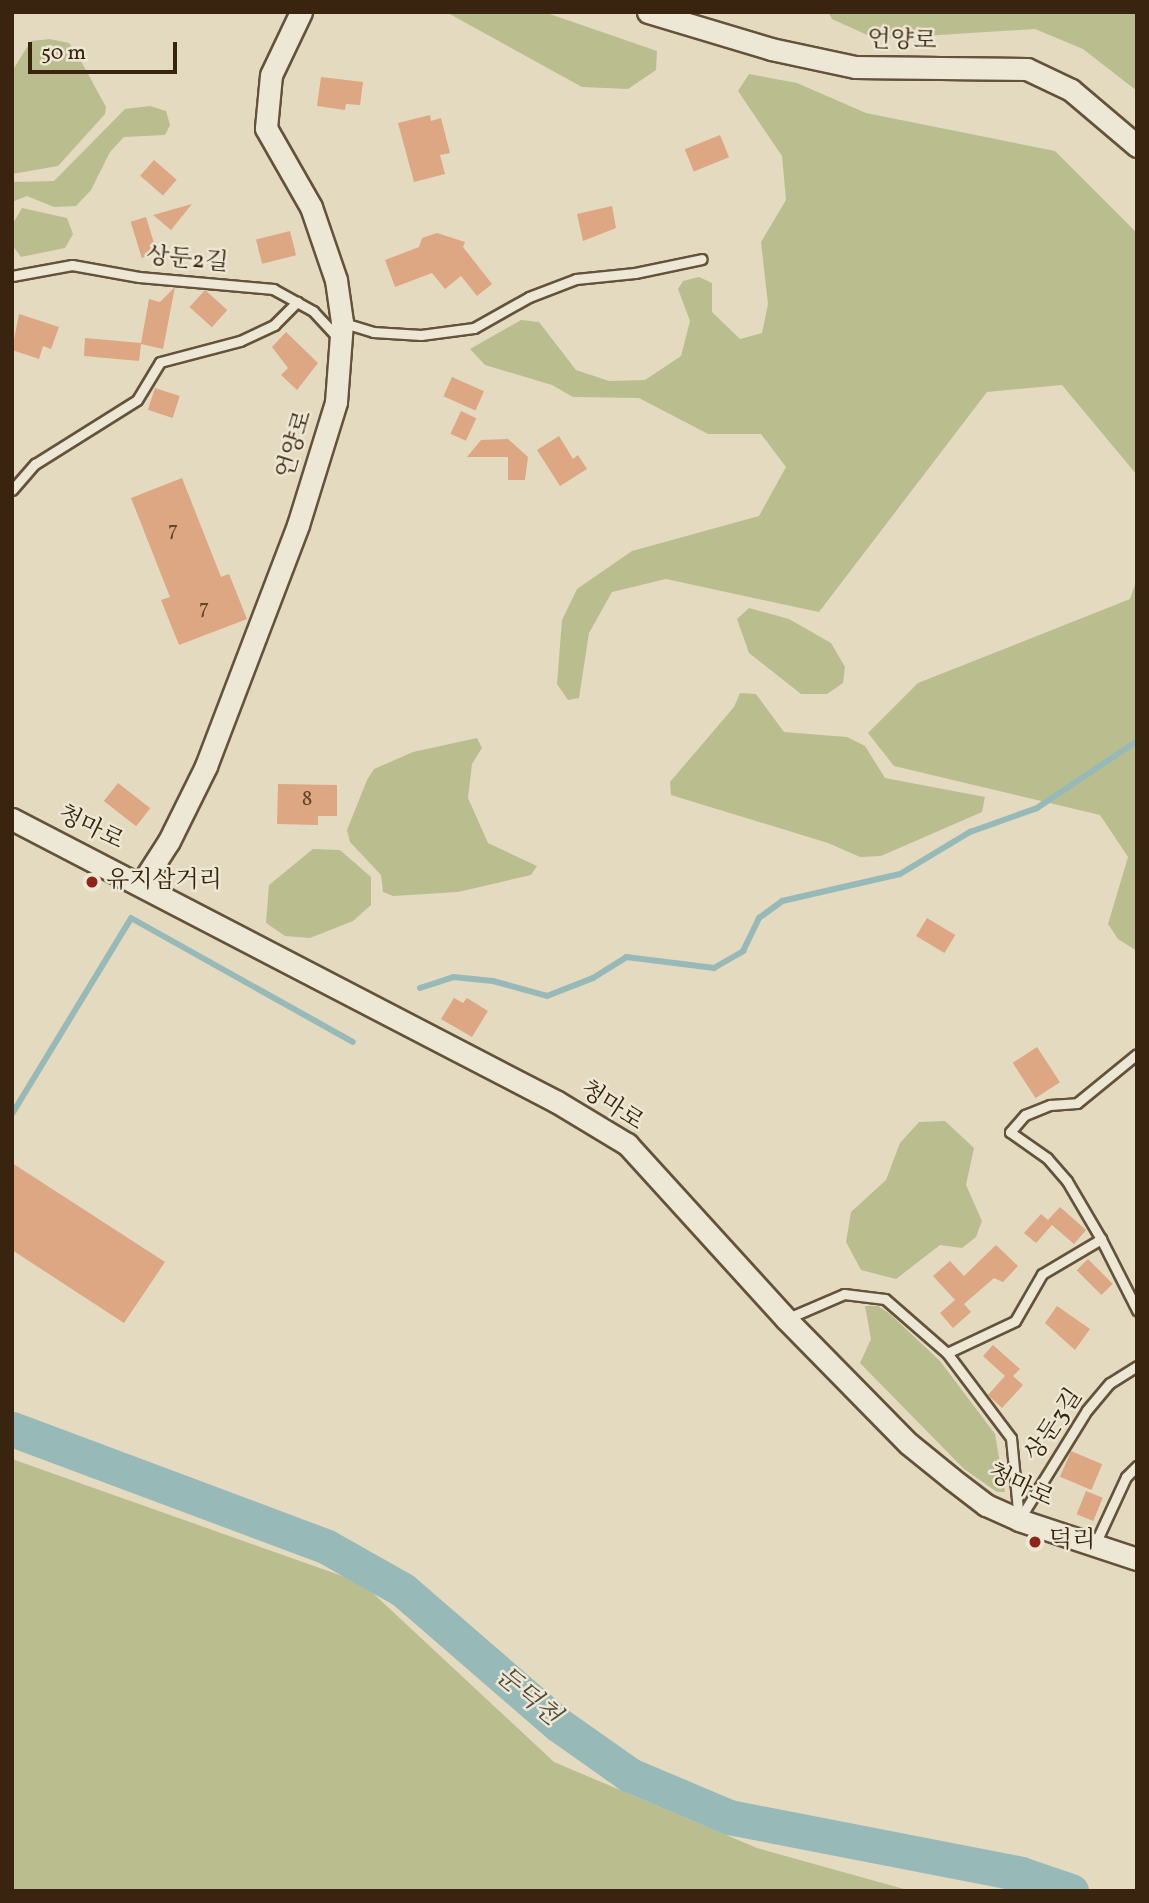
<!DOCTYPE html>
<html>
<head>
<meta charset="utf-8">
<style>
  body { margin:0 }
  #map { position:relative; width:1149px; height:1903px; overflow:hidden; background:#e4dabf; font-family:Vollkorn,"Noto Serif KR",serif }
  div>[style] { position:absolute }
  .green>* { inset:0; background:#babe8e }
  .stream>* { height:6px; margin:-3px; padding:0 3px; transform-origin:3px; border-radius:3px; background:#97bab8 }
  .river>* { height:35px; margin:-17.5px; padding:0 17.5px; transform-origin:17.5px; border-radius:17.5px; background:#97bab8 }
  .building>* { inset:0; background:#dca782; transform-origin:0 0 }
  .roads { filter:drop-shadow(2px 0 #64523b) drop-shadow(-2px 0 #64523b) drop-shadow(0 2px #64523b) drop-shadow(0 -2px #64523b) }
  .service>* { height:9px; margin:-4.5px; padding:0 4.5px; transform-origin:4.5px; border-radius:4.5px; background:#ede7d5 }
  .tertiary>* { height:21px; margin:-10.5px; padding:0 10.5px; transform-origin:10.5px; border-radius:10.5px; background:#ede7d5 }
  .dots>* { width:19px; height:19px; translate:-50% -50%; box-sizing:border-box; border:4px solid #ede7d5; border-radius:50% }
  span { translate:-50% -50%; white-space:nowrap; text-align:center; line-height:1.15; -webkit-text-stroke:5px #ede7d5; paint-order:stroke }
  .number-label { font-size:21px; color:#62462c }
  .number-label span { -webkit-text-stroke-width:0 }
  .street-label { font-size:24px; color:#39250f }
  .poi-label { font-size:24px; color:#39250f }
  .left { translate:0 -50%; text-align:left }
  .water-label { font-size:26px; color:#504a39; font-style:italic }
  .frame { position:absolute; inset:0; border:14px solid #39250f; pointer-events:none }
  .scale { position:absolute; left:28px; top:42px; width:149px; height:32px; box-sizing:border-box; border:4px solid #39250f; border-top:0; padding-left:9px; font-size:21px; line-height:24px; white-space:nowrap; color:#39250f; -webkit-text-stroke:5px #ede7d5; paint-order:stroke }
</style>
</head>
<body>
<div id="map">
  <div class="green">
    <i style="clip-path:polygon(446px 12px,544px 12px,657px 51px,656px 70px,628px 89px,582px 87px)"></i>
    <i style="clip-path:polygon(828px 12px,1137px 12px,1137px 91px,1083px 49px,1035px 29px,876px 39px,832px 19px)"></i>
    <i style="clip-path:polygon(50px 39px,69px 43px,76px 52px,106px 107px,105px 114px,58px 166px,12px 174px,12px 71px,31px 41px)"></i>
    <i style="clip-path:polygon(749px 74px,797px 83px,866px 113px,1055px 151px,1137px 233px,1137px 475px,1062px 385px,987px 392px,819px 612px,666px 579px,612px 592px,589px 633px,579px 698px,568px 700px,557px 684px,562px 620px,577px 589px,632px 551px,759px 516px,786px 467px,761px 434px,708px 434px,639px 398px,573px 397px,552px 385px,485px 365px,470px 349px,521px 320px,539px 322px,576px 370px,609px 381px,645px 380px,681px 356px,690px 321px,678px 289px,683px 281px,699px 277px,712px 283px,712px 312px,740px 339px,762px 333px,768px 304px,761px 242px,786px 200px,782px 156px,738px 91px)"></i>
    <i style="clip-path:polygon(150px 106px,166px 111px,170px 125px,165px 135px,124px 137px,110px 152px,91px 190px,76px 206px,54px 207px,27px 196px,12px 202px,12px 182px,54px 181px,125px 109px)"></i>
    <i style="clip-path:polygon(22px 208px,67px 218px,73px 234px,65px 248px,21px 257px,12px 245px,12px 225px)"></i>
    <i style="clip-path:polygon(1137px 579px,1137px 951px,1118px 939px,1108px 924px,1128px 857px,1100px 815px,894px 766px,868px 733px,918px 683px,1130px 599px)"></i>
    <i style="clip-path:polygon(749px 608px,789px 619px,831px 643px,845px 667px,843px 683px,827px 694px,801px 694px,749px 653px,737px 619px)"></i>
    <i style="clip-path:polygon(740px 693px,756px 694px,784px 732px,847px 737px,865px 746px,885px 778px,985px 797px,982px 812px,881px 856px,860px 857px,828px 843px,671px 795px,670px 782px,734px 707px)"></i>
    <i style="clip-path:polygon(477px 738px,482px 748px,472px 764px,468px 798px,488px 843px,537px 866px,531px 875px,458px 892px,393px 896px,383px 892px,381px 875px,350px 842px,347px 830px,367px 780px,374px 769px,413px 752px)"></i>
    <i style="clip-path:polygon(313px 849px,340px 850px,371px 877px,371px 905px,353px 921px,310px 938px,285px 936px,266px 923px,269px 885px)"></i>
    <i style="clip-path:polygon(945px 1121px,974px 1148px,966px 1185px,982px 1221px,976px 1237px,962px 1248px,940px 1245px,896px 1279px,861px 1270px,846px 1242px,851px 1212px,886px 1180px,900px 1143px,919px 1122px)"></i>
    <i style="clip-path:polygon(865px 1306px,878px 1306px,890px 1314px,940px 1361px,995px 1434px,1005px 1492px,997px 1492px,964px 1469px,860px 1363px,871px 1339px)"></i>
    <i style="clip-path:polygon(12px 1459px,362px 1583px,554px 1762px,757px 1848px,911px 1891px,12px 1891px)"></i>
  </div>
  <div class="stream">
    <i style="left:420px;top:988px;width:35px;rotate:-18deg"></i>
    <i style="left:453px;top:977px;width:40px;rotate:5.7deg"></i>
    <i style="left:493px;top:981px;width:56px;rotate:15.5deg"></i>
    <i style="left:547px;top:996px;width:49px;rotate:-21.4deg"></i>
    <i style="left:593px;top:978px;width:39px;rotate:-32deg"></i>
    <i style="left:626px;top:957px;width:89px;rotate:7.1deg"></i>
    <i style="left:714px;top:968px;width:34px;rotate:-30deg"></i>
    <i style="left:743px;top:951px;width:37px;rotate:-64deg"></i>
    <i style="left:759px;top:918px;width:29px;rotate:-36deg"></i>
    <i style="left:782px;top:901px;width:121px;rotate:-12.9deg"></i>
    <i style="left:900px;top:874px;width:82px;rotate:-31deg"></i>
    <i style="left:970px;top:832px;width:71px;rotate:-19.7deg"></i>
    <i style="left:1037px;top:808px;width:120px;rotate:-33.8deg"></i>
    <i style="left:12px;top:1114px;width:229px;rotate:-58.7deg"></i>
    <i style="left:131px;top:918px;width:254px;rotate:29.2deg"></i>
  </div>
  <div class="river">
    <i style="left:12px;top:1429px;width:336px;rotate:20.5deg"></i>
    <i style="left:327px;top:1547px;width:87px;rotate:29.5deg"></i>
    <i style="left:403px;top:1590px;width:206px;rotate:40.9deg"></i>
    <i style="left:559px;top:1725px;width:87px;rotate:35.2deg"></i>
    <i style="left:630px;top:1775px;width:108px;rotate:23deg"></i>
    <i style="left:729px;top:1817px;width:298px;rotate:11deg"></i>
    <i style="left:1021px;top:1874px;width:53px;rotate:18.8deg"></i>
  </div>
  <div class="building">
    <i style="clip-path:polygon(321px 77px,363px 82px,360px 105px,346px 104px,345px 110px,317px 106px)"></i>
    <i style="clip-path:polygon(430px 115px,431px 121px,441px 118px,450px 153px,440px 155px,445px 174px,414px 182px,398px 123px)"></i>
    <i style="left:720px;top:135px;width:24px;height:38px;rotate:68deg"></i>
    <i style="left:154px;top:160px;width:30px;height:21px;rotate:41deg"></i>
    <i style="clip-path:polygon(192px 204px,171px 230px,153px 215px)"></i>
    <i style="clip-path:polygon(612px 206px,616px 228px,583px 241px,577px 214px)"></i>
    <i style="left:146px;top:217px;width:38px;height:16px;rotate:73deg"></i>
    <i style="left:290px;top:231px;width:25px;height:35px;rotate:76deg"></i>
    <i style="clip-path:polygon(437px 233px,465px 242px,463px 247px,492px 284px,477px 296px,461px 276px,445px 289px,432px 273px,395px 287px,385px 260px,419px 247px,422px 238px)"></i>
    <i style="clip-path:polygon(175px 287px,163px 349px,141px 344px,139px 361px,84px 356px,85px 338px,141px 343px,149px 299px,160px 302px)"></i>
    <i style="left:205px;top:290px;width:30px;height:23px;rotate:42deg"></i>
    <i style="clip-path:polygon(19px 314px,59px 327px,51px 349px,43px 346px,39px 359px,12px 350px)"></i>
    <i style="clip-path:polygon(286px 332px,318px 363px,297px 390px,281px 375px,288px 368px,272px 347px)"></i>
    <i style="left:452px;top:377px;width:35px;height:21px;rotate:24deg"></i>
    <i style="left:155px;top:388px;width:26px;height:23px;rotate:18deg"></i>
    <i style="left:461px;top:411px;width:17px;height:25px;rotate:25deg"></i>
    <i style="clip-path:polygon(559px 436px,573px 459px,578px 455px,587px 469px,560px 486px,537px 450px)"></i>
    <i style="clip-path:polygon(508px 439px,528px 457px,525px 480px,508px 480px,508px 457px,467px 457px,481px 440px)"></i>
    <i style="clip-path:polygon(182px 478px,221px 577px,229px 574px,247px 619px,179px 645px,161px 600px,170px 597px,131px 498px)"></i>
    <i style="left:118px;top:783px;width:41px;height:23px;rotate:38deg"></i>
    <i style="clip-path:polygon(278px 784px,337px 785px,337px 816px,318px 816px,318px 825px,277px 824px)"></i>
    <i style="left:927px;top:918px;width:33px;height:21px;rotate:31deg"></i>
    <i style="clip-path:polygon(454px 998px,463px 1003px,467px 998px,488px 1011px,472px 1037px,441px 1019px)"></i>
    <i style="left:1037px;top:1047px;width:42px;height:29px;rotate:57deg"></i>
    <i style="clip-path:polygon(12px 1163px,165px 1262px,124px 1323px,12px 1250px)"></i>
    <i style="clip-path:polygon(1060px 1207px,1086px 1230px,1074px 1244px,1052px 1225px,1036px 1243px,1024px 1233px,1041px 1214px,1048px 1220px)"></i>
    <i style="clip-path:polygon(996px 1245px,1018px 1266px,1003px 1282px,994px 1278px,964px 1304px,971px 1312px,953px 1328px,940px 1313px,955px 1300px,933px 1276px,950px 1261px,964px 1276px)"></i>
    <i style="left:1088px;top:1259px;width:35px;height:16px;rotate:45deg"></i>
    <i style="clip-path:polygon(1057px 1306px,1090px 1329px,1075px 1350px,1045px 1323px)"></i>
    <i style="clip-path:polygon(993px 1345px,1020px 1369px,1013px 1376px,1023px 1385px,1002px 1408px,988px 1395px,1005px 1376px,983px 1356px)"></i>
    <i style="left:1071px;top:1451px;width:34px;height:28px;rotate:23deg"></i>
    <i style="left:1086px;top:1491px;width:18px;height:25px;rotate:22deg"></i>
  </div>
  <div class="roads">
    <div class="service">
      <i style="left:12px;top:276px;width:61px;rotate:-10.4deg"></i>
      <i style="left:72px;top:265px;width:68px;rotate:10.2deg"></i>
      <i style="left:139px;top:277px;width:135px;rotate:5.1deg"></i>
      <i style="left:273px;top:289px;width:46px;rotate:28.8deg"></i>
      <i style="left:313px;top:311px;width:35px;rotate:47deg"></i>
      <i style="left:344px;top:323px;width:30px;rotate:17deg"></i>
      <i style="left:373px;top:332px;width:48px;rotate:3.6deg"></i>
      <i style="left:421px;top:335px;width:53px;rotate:-7.5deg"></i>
      <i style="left:474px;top:328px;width:63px;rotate:-29.4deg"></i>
      <i style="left:529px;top:297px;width:50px;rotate:-21deg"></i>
      <i style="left:576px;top:279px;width:59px;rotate:-5.8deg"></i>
      <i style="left:635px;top:273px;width:68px;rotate:-11.8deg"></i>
      <i style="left:12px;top:490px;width:35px;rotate:-49deg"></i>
      <i style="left:35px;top:464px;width:120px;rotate:-32.1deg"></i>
      <i style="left:137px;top:400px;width:44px;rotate:-58.8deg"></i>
      <i style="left:160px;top:362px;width:83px;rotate:-14.7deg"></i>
      <i style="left:240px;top:341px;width:38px;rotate:-25deg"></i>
      <i style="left:274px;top:325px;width:33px;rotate:-45deg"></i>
      <i style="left:1101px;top:1239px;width:80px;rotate:63.1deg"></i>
      <i style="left:786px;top:1319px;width:63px;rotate:-23.3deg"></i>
      <i style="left:844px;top:1294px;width:41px;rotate:7deg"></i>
      <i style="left:885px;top:1299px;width:82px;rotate:41.1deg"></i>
      <i style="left:947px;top:1353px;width:75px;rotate:-25.2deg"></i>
      <i style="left:1015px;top:1321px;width:54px;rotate:-60.1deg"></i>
      <i style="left:1042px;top:1274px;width:69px;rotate:-30.7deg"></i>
      <i style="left:1101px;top:1239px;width:67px;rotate:-120.4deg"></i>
      <i style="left:1067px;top:1181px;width:30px;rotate:-131deg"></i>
      <i style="left:1047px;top:1158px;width:45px;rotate:-144.9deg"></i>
      <i style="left:1010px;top:1132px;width:23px;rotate:-49deg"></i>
      <i style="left:1025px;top:1115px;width:27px;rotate:-22deg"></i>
      <i style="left:1050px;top:1105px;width:27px;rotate:-4deg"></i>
      <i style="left:1077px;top:1103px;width:77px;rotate:-39.2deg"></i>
      <i style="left:947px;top:1353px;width:106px;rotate:53deg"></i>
      <i style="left:1011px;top:1438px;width:81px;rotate:84.4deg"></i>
      <i style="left:1019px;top:1520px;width:129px;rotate:-58.3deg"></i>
      <i style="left:1087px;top:1410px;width:35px;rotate:-50deg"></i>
      <i style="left:1110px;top:1383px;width:32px;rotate:-32deg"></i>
      <i style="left:1095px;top:1544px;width:74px;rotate:-65.2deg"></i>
      <i style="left:1126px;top:1477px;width:16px;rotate:-45deg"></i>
    </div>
    <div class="tertiary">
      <i style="left:648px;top:12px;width:128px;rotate:16.7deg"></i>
      <i style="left:771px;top:49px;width:86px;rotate:12.1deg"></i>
      <i style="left:855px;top:67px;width:172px;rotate:0.7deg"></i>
      <i style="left:1027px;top:69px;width:49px;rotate:25.5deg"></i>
      <i style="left:1071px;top:90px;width:87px;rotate:40.3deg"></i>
      <i style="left:12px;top:819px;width:614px;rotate:27.44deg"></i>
      <i style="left:557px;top:1102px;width:82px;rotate:31deg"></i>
      <i style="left:627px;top:1144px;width:236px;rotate:47.7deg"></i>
      <i style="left:786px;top:1319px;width:175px;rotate:45.5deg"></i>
      <i style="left:909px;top:1444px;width:55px;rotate:39.1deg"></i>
      <i style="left:952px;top:1479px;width:43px;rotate:37.4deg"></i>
      <i style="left:986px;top:1505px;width:36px;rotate:24deg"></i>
      <i style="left:1019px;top:1520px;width:124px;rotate:18.3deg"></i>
      <i style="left:142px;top:883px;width:50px;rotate:-57.3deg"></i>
      <i style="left:169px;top:841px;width:84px;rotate:-63.7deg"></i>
      <i style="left:206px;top:766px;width:258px;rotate:-69.1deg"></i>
      <i style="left:298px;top:525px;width:129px;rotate:-72.8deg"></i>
      <i style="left:336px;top:402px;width:80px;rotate:-85.7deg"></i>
      <i style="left:342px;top:322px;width:42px;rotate:-98.1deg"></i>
      <i style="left:336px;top:280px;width:77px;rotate:-108.9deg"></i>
      <i style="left:311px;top:207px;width:91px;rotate:-119.7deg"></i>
      <i style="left:266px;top:128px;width:53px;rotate:-84.6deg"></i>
      <i style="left:271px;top:75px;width:70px;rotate:-64.5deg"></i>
    </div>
  </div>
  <div class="dots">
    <i style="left:92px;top:882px;background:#8f2418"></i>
    <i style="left:1035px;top:1542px;background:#8f2418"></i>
  </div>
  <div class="number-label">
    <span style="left:173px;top:531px">7</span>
    <span style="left:204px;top:609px">7</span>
    <span style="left:307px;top:800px">8</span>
  </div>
  <div class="street-label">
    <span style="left:902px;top:42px;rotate:2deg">언양로</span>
    <span style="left:187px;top:261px;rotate:5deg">상둔2길</span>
    <span style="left:296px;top:445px;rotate:-73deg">언양로</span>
    <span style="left:90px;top:829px;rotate:26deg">청마로</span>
    <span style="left:611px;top:1107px;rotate:33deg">청마로</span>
    <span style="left:1055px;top:1426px;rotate:-56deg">상둔3길</span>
    <span style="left:1020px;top:1487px;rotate:25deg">청마로</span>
  </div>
  <div class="poi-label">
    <span class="left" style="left:106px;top:882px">유지삼거리</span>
    <span class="left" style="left:1049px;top:1542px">덕리</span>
  </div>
  <div class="water-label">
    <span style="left:527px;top:1697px;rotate:40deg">둔덕천</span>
  </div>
  <div class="frame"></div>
  <div class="scale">50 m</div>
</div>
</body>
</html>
